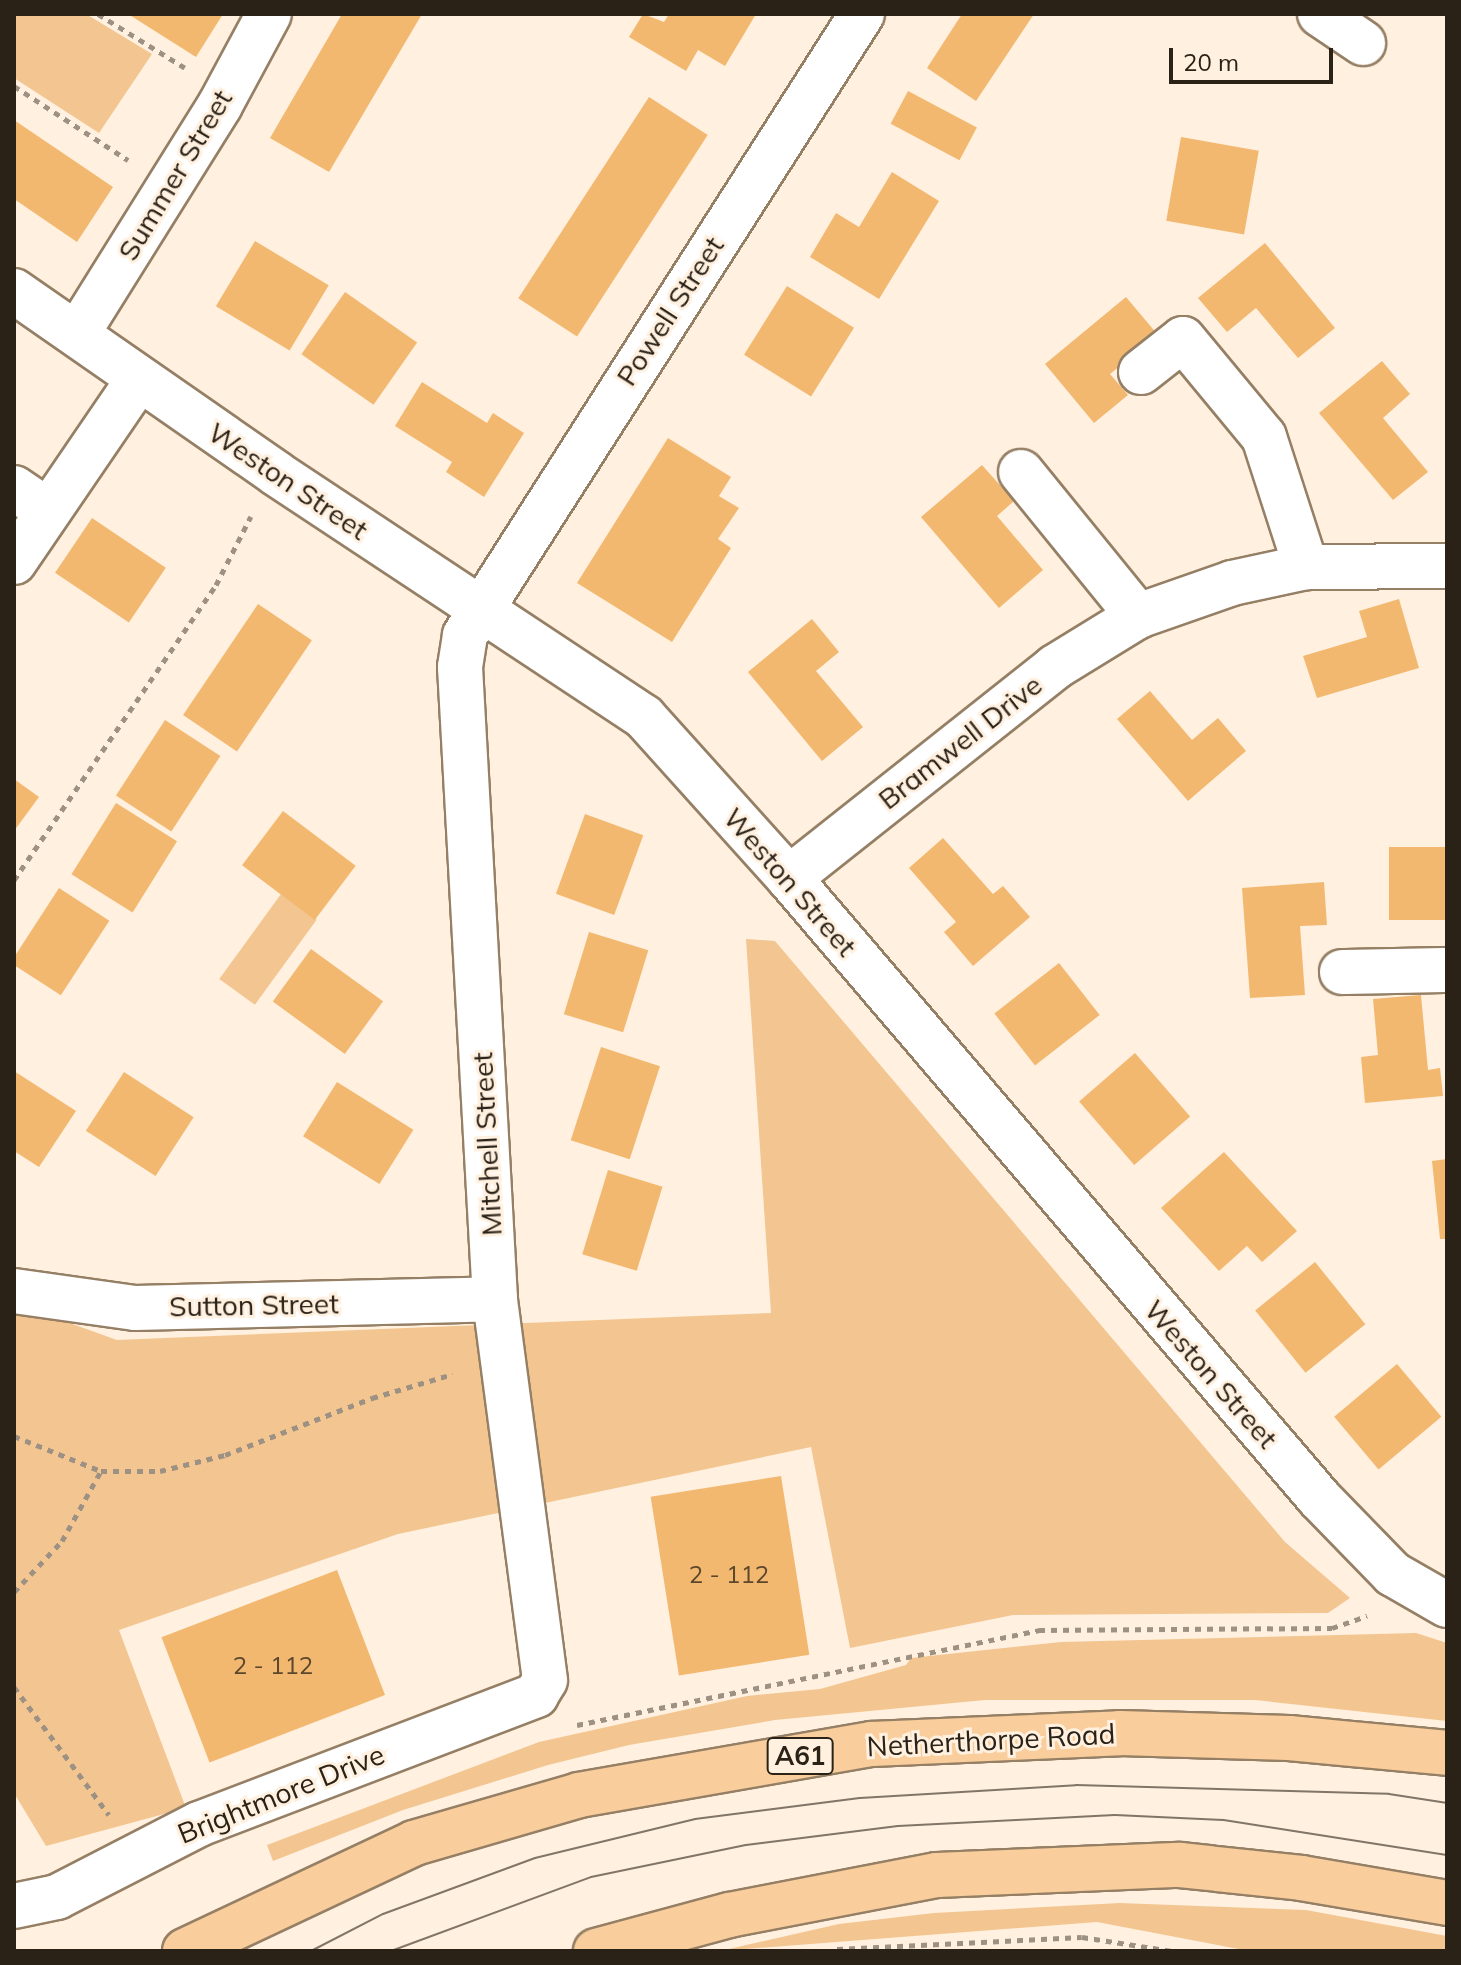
<!DOCTYPE html>
<html>
<head>
<meta charset="utf-8">
<style>
  body { margin:0 }
  #map { position:relative; width:1461px; height:1965px; overflow:hidden; background:#fff0df; font-family:Mulish,sans-serif }
  div>[style] { position:absolute }
  .green>* { inset:0; background:#f3c691; transform-origin:0 0 }
  .building>* { inset:0; background:#f3b870; transform-origin:0 0 }
  .path>* { height:5px; margin-top:-2.5px; transform-origin:0; background:repeating-linear-gradient(90deg,#9d9183 0 6px,transparent 0 12px) }
  .roads { filter:drop-shadow(2px 0 #957f65) drop-shadow(-2px 0 #957f65) drop-shadow(0 2px #957f65) drop-shadow(0 -2px #957f65) }
  .minor>* { height:44px; margin:-22px; padding:0 22px; transform-origin:22px; border-radius:22px; background:#fff }
  .highway>* { height:44px; margin:-22px; padding:0 22px; transform-origin:22px; border-radius:22px; background:#f9ce9c }
  .tram>* { height:2px; margin:-1px; padding:0 1px; transform-origin:1px; border-radius:1px; background:#817568 }
  span { translate:-50% -50%; white-space:nowrap; text-align:center; line-height:1.15; -webkit-text-stroke:6px #fff0df; paint-order:stroke }
  .number-label { font-size:24px; color:#5c472d }
  .number-label span { -webkit-text-stroke-width:0 }
  .shield-label span { padding:2px 6px; background:#fff0df; border:2px solid; border-radius:6px; -webkit-text-stroke-width:0 }
  .shield-label { font-size:26px; color:#2a2117; font-weight:700 }
  .street-label { font-size:28px; color:#2a2117 }
  .frame { position:absolute; inset:0; border:16px solid #2a2117; pointer-events:none }
  .scale { position:absolute; left:1169px; top:48px; width:164px; height:36px; box-sizing:border-box; border:4px solid #2a2117; border-top:0; padding-left:10px; font-size:24px; line-height:28px; white-space:nowrap; color:#2a2117; -webkit-text-stroke:6px #fff0df; paint-order:stroke }
</style>
</head>
<body>
<div id="map">
  <div class="green">
    <i style="clip-path:polygon(14px 14px,86px 14px,152px 54px,99px 133px,14px 78px)"></i>
    <i style="left:281px;top:894px;width:44px;height:105px;rotate:36deg"></i>
    <i style="clip-path:polygon(746px 939px,775px 941px,1285px 1542px,1350px 1598px,1328px 1613px,1013px 1615px,850px 1648px,811px 1447px,398px 1534px,119px 1630px,186px 1808px,46px 1846px,14px 1793px,14px 1303px,117px 1340px,771px 1313px)"></i>
    <i style="clip-path:polygon(1416px 1633px,1447px 1643px,1447px 1721px,1255px 1700px,985px 1700px,775px 1720px,629px 1745px,548px 1765px,403px 1810px,273px 1861px,267px 1845px,539px 1742px,747px 1696px,820px 1689px,906px 1665px,911px 1658px,1061px 1642px)"></i>
    <i style="clip-path:polygon(1120px 1903px,1306px 1910px,1447px 1936px,1447px 1951px,1249px 1951px,1097px 1922px,720px 1951px,839px 1924px,934px 1913px)"></i>
  </div>
  <div class="building">
    <i style="clip-path:polygon(128px 14px,223px 14px,196px 57px)"></i>
    <i style="clip-path:polygon(342px 14px,422px 14px,329px 172px,270px 138px)"></i>
    <i style="clip-path:polygon(643px 14px,664px 22px,669px 14px,756px 14px,725px 66px,698px 50px,686px 71px,629px 37px)"></i>
    <i style="clip-path:polygon(962px 14px,1034px 14px,976px 101px,927px 68px)"></i>
    <i style="left:908px;top:91px;width:78px;height:37px;rotate:28deg"></i>
    <i style="left:649px;top:97px;width:70px;height:240px;rotate:33deg"></i>
    <i style="clip-path:polygon(14px 120px,113px 187px,77px 242px,14px 199px)"></i>
    <i style="left:1181px;top:137px;width:79px;height:85px;rotate:10deg"></i>
    <i style="clip-path:polygon(892px 172px,939px 201px,879px 299px,810px 257px,836px 213px,859px 227px)"></i>
    <i style="left:255px;top:241px;width:86px;height:76px;rotate:31deg"></i>
    <i style="clip-path:polygon(1265px 243px,1335px 328px,1298px 358px,1256px 308px,1227px 332px,1198px 298px)"></i>
    <i style="left:787px;top:286px;width:79px;height:81px;rotate:32deg"></i>
    <i style="left:345px;top:292px;width:88px;height:76px;rotate:35deg"></i>
    <i style="clip-path:polygon(1126px 297px,1158px 335px,1110px 374px,1128px 395px,1094px 423px,1045px 364px)"></i>
    <i style="clip-path:polygon(1382px 361px,1410px 394px,1383px 418px,1428px 472px,1393px 500px,1319px 413px)"></i>
    <i style="clip-path:polygon(422px 382px,487px 423px,493px 413px,524px 433px,484px 497px,446px 472px,452px 462px,395px 426px)"></i>
    <i style="clip-path:polygon(668px 438px,731px 477px,719px 496px,739px 508px,718px 539px,731px 548px,672px 642px,577px 583px)"></i>
    <i style="clip-path:polygon(982px 465px,1014px 501px,997px 516px,1043px 570px,999px 608px,921px 517px)"></i>
    <i style="left:92px;top:518px;width:89px;height:66px;rotate:34deg"></i>
    <i style="clip-path:polygon(1399px 599px,1419px 668px,1317px 698px,1303px 656px,1367px 637px,1359px 611px)"></i>
    <i style="left:258px;top:604px;width:65px;height:134px;rotate:34deg"></i>
    <i style="clip-path:polygon(812px 619px,839px 652px,816px 671px,863px 727px,822px 761px,748px 672px)"></i>
    <i style="clip-path:polygon(1150px 691px,1192px 740px,1218px 718px,1246px 751px,1188px 801px,1117px 719px)"></i>
    <i style="left:165px;top:720px;width:66px;height:90px;rotate:33deg"></i>
    <i style="clip-path:polygon(14px 779px,39px 797px,14px 831px)"></i>
    <i style="left:116px;top:803px;width:72px;height:84px;rotate:32deg"></i>
    <i style="left:283px;top:811px;width:91px;height:68px;rotate:37deg"></i>
    <i style="left:585px;top:814px;width:62px;height:85px;rotate:20deg"></i>
    <i style="clip-path:polygon(943px 838px,993px 894px,1003px 886px,1030px 917px,973px 966px,944px 932px,956px 922px,909px 868px)"></i>
    <i style="left:1447px;top:847px;width:73px;height:58px;rotate:90deg"></i>
    <i style="clip-path:polygon(1324px 882px,1327px 925px,1300px 926px,1305px 995px,1250px 998px,1242px 888px)"></i>
    <i style="left:59px;top:888px;width:60px;height:89px;rotate:33deg"></i>
    <i style="left:589px;top:932px;width:62px;height:86px;rotate:17deg"></i>
    <i style="left:311px;top:949px;width:89px;height:65px;rotate:36deg"></i>
    <i style="left:1059px;top:963px;width:66px;height:82px;rotate:52deg"></i>
    <i style="clip-path:polygon(1421px 995px,1428px 1070px,1440px 1068px,1443px 1096px,1365px 1103px,1361px 1057px,1378px 1055px,1373px 999px)"></i>
    <i style="left:601px;top:1047px;width:62px;height:98px;rotate:18deg"></i>
    <i style="left:1135px;top:1053px;width:84px;height:74px;rotate:49deg"></i>
    <i style="clip-path:polygon(14px 1071px,76px 1111px,39px 1167px,14px 1151px)"></i>
    <i style="left:124px;top:1072px;width:83px;height:70px;rotate:33deg"></i>
    <i style="left:337px;top:1082px;width:90px;height:64px;rotate:32deg"></i>
    <i style="clip-path:polygon(1224px 1152px,1297px 1231px,1262px 1262px,1247px 1246px,1219px 1271px,1161px 1208px)"></i>
    <i style="clip-path:polygon(1447px 1159px,1447px 1239px,1440px 1239px,1432px 1161px)"></i>
    <i style="left:608px;top:1170px;width:57px;height:88px;rotate:17deg"></i>
    <i style="left:1315px;top:1262px;width:80px;height:77px;rotate:51deg"></i>
    <i style="left:1397px;top:1364px;width:69px;height:82px;rotate:50deg"></i>
    <i style="left:781px;top:1476px;width:181px;height:132px;rotate:81deg"></i>
    <i style="left:337px;top:1570px;width:134px;height:188px;rotate:69deg"></i>
  </div>
  <div class="path">
    <i style="left:98px;top:14px;width:102px;rotate:31.8deg"></i>
    <i style="left:14px;top:86px;width:136px;rotate:33deg"></i>
    <i style="left:14px;top:880px;width:358px;rotate:-55.6deg"></i>
    <i style="left:216px;top:585px;width:77px;rotate:-63.1deg"></i>
    <i style="left:14px;top:1436px;width:94px;rotate:21.9deg"></i>
    <i style="left:101px;top:1471px;width:59px"></i>
    <i style="left:160px;top:1471px;width:67px;rotate:-13.8deg"></i>
    <i style="left:225px;top:1455px;width:158px;rotate:-21.2deg"></i>
    <i style="left:372px;top:1398px;width:84px;rotate:-16.5deg"></i>
    <i style="left:14px;top:1592px;width:70px;rotate:-46.7deg"></i>
    <i style="left:62px;top:1541px;width:80px;rotate:-60.9deg"></i>
    <i style="left:14px;top:1687px;width:159px;rotate:53.4deg"></i>
    <i style="left:577px;top:1725px;width:472px;rotate:-11.6deg"></i>
    <i style="left:1039px;top:1630px;width:293px;rotate:-0.4deg"></i>
    <i style="left:1332px;top:1628px;width:37px;rotate:-19deg"></i>
    <i style="left:837px;top:1949px;width:245px;rotate:-2.8deg"></i>
    <i style="left:1082px;top:1937px;width:91px;rotate:8.8deg"></i>
  </div>
  <div class="roads">
    <div class="minor">
      <i style="left:1320px;top:14px;width:52px;rotate:34deg"></i>
      <i style="left:14px;top:291px;width:320px;rotate:34.8deg"></i>
      <i style="left:277px;top:474px;width:440px;rotate:33.5deg"></i>
      <i style="left:644px;top:717px;width:217px;rotate:48deg"></i>
      <i style="left:789px;top:878px;width:816px;rotate:49.47deg"></i>
      <i style="left:1319px;top:1498px;width:106px;rotate:45.8deg"></i>
      <i style="left:1393px;top:1574px;width:62px;rotate:29.9deg"></i>
      <i style="left:77px;top:334px;width:270px;rotate:-58deg"></i>
      <i style="left:220px;top:105px;width:103px;rotate:-61.7deg"></i>
      <i style="left:1141px;top:372px;width:53px;rotate:-38.2deg"></i>
      <i style="left:1183px;top:339px;width:127px;rotate:50.4deg"></i>
      <i style="left:1264px;top:437px;width:137px;rotate:72.1deg"></i>
      <i style="left:1021px;top:472px;width:186px;rotate:50.9deg"></i>
      <i style="left:14px;top:488px;width:41px;rotate:34.1deg"></i>
      <i style="left:14px;top:562px;width:220px;rotate:-55.7deg"></i>
      <i style="left:789px;top:878px;width:340px;rotate:-38.4deg"></i>
      <i style="left:1055px;top:667px;width:97px;rotate:-31.6deg"></i>
      <i style="left:1138px;top:616px;width:100px;rotate:-19.3deg"></i>
      <i style="left:1232px;top:583px;width:76px;rotate:-12.2deg"></i>
      <i style="left:1306px;top:567px;width:141px;rotate:-0.4deg"></i>
      <i style="left:1342px;top:972px;width:105px;rotate:-1.1deg"></i>
      <i style="left:14px;top:1291px;width:122px;rotate:8deg"></i>
      <i style="left:135px;top:1308px;width:360px;rotate:-1.4deg"></i>
      <i style="left:14px;top:1906px;width:44px;rotate:-11.8deg"></i>
      <i style="left:57px;top:1897px;width:160px;rotate:-27.2deg"></i>
      <i style="left:199px;top:1824px;width:361px;rotate:-20.9deg"></i>
      <i style="left:536px;top:1695px;width:17px;rotate:-59deg"></i>
      <i style="left:545px;top:1680px;width:384px;rotate:-97.5deg"></i>
      <i style="left:495px;top:1299px;width:633px;rotate:-93.17deg"></i>
      <i style="left:460px;top:667px;width:32px;rotate:-81deg"></i>
      <i style="left:465px;top:635px;width:737px;rotate:-57.41deg"></i>
    </div>
    <div class="highway">
      <i style="left:185px;top:1951px;width:253px;rotate:-25.2deg"></i>
      <i style="left:414px;top:1843px;width:172px;rotate:-16.2deg"></i>
      <i style="left:579px;top:1795px;width:297px;rotate:-9.9deg"></i>
      <i style="left:872px;top:1744px;width:248px;rotate:-2.5deg"></i>
      <i style="left:1120px;top:1733px;width:169px;rotate:1.7deg"></i>
      <i style="left:1289px;top:1738px;width:159px;rotate:5.4deg"></i>
      <i style="left:596px;top:1951px;width:138px;rotate:-15.1deg"></i>
      <i style="left:729px;top:1915px;width:212px;rotate:-10.9deg"></i>
      <i style="left:937px;top:1875px;width:243px;rotate:-2.4deg"></i>
      <i style="left:1180px;top:1865px;width:122px;rotate:6.1deg"></i>
      <i style="left:1301px;top:1878px;width:148px;rotate:9.7deg"></i>
    </div>
  </div>
  <div class="tram">
    <i style="left:311px;top:1951px;width:81px;rotate:-27.2deg"></i>
    <i style="left:383px;top:1914px;width:162px;rotate:-20.2deg"></i>
    <i style="left:535px;top:1858px;width:165px;rotate:-13.7deg"></i>
    <i style="left:695px;top:1819px;width:166px;rotate:-7.3deg"></i>
    <i style="left:860px;top:1798px;width:216px;rotate:-3.4deg"></i>
    <i style="left:1076px;top:1785px;width:313px;rotate:1.6deg"></i>
    <i style="left:1389px;top:1794px;width:59px;rotate:8.8deg"></i>
    <i style="left:391px;top:1951px;width:213px;rotate:-20.3deg"></i>
    <i style="left:591px;top:1877px;width:158px;rotate:-11.7deg"></i>
    <i style="left:746px;top:1845px;width:153px;rotate:-7.1deg"></i>
    <i style="left:898px;top:1826px;width:217px;rotate:-2.9deg"></i>
    <i style="left:1115px;top:1815px;width:108px;rotate:2.7deg"></i>
    <i style="left:1223px;top:1820px;width:227px;rotate:8.9deg"></i>
  </div>
  <div class="number-label">
    <span style="left:729px;top:1575px">2 - 112</span>
    <span style="left:273px;top:1666px">2 - 112</span>
  </div>
  <div class="shield-label">
    <span style="left:800px;top:1756px">A61</span>
  </div>
  <div class="street-label">
    <span style="left:175px;top:175px;rotate:-59deg">Summer Street</span>
    <span style="left:670px;top:311px;rotate:-57deg">Powell Street</span>
    <span style="left:288px;top:481px;rotate:34deg">Weston Street</span>
    <span style="left:960px;top:742px;rotate:-38deg">Bramwell Drive</span>
    <span style="left:790px;top:882px;rotate:49deg">Weston Street</span>
    <span style="left:487px;top:1144px;rotate:-93deg">Mitchell Street</span>
    <span style="left:254px;top:1305px;rotate:-1deg">Sutton Street</span>
    <span style="left:1211px;top:1374px;rotate:49deg">Weston Street</span>
    <span style="left:991px;top:1740px;rotate:-3deg">Netherthorpe Road</span>
    <span style="left:281px;top:1794px;rotate:-22deg">Brightmore Drive</span>
  </div>
  <div class="frame"></div>
  <div class="scale">20 m</div>
</div>
</body>
</html>
